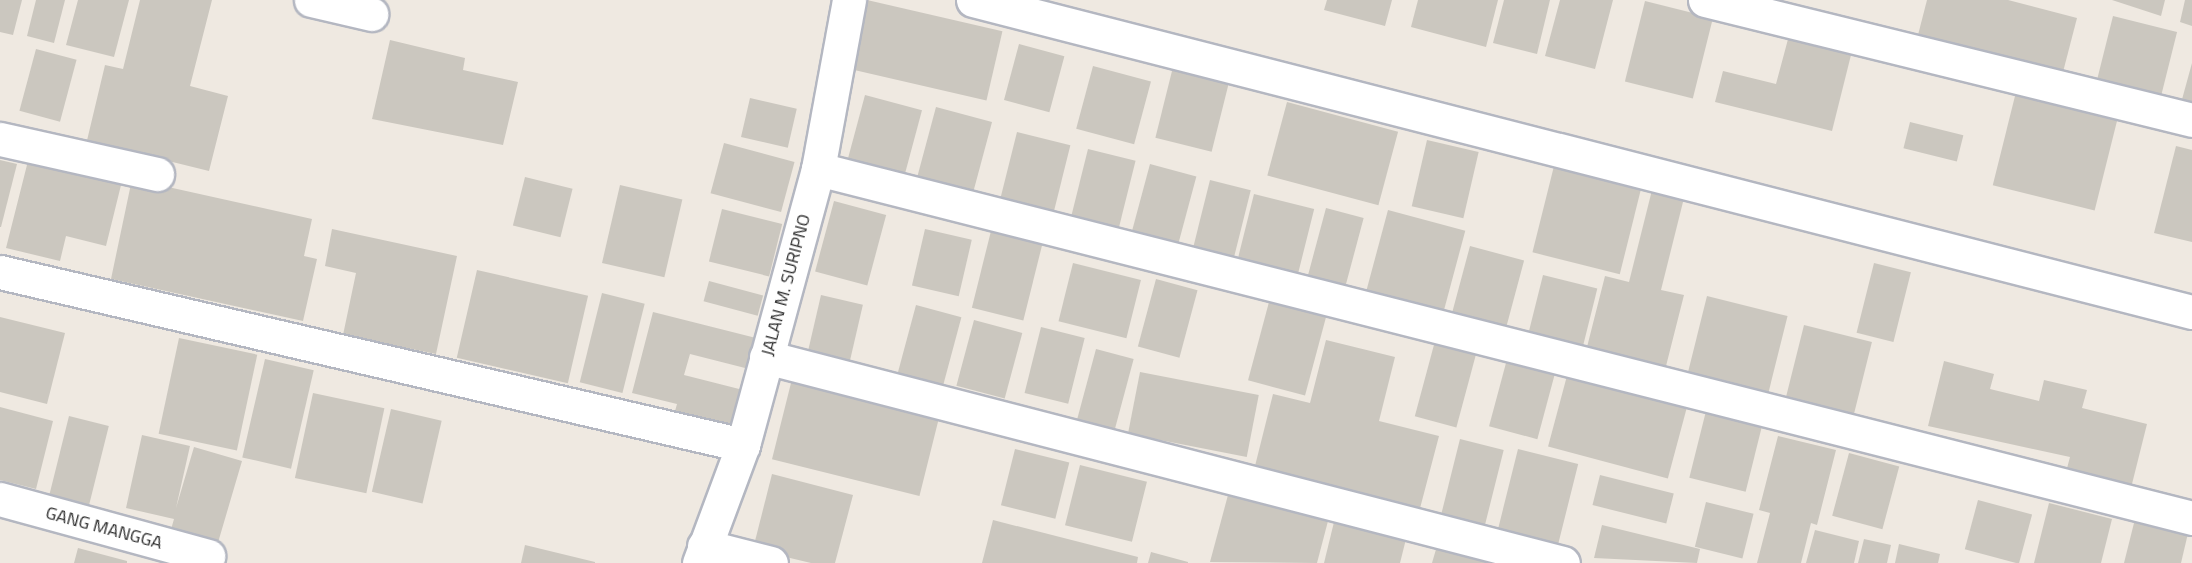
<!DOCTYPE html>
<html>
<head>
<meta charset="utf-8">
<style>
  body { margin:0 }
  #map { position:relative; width:2192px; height:563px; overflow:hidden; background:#efe9e1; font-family:"Titillium Web",sans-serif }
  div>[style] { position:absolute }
  .building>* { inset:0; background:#cbc7bf; transform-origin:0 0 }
  .roads { filter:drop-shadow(2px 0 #b4b7c1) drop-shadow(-2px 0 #b4b7c1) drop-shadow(0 2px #b4b7c1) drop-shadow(0 -2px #b4b7c1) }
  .street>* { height:33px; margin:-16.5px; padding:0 16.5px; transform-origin:16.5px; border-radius:16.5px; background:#fff }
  span { translate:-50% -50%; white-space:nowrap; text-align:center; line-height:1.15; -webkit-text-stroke:6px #fff; paint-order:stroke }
  .street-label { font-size:18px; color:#2e2e2e }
</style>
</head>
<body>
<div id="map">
  <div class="building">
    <i style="clip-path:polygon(0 0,22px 0,13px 35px,0 32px)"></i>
    <i style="clip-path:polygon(36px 0,65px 0,54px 43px,27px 36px)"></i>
    <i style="clip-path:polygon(78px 0,129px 0,114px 57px,66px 45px)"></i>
    <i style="clip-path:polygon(140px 0,212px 0,190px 86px,228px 96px,209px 171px,136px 153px,84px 153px,105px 65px,123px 69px)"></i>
    <i style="left:867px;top:0;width:139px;height:71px;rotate:13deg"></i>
    <i style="clip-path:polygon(1327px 0,1392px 0,1385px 26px,1324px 10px)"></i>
    <i style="clip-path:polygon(1418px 0,1498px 0,1486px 47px,1411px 27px)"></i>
    <i style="clip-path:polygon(1504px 0,1550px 0,1537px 54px,1493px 43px)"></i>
    <i style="clip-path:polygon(1560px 0,1613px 0,1595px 69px,1545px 56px)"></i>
    <i style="clip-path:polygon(1927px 0,2008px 0,2077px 18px,2063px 72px,1918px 35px)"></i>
    <i style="clip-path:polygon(2112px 0,2165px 0,2161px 16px)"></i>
    <i style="clip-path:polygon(2185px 0,2192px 0,2192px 26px,2180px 22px)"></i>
    <i style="left:1645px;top:1px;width:70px;height:83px;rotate:14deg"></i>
    <i style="left:2113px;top:16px;width:66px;height:72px;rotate:14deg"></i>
    <i style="clip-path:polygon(1791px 28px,1854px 43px,1832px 131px,1715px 102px,1723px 71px,1776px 84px)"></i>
    <i style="clip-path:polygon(390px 40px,465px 58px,463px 70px,518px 82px,503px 145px,372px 119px)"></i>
    <i style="left:1019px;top:44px;width:47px;height:58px;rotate:15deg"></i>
    <i style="left:36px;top:49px;width:42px;height:64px;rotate:15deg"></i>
    <i style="left:1174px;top:63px;width:58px;height:77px;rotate:14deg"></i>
    <i style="clip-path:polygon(2192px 63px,2192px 118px,2178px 114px)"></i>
    <i style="left:1093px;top:66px;width:60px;height:65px;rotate:15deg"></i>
    <i style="left:2016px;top:92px;width:105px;height:96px;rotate:14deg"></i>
    <i style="left:865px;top:95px;width:59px;height:66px;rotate:15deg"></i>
    <i style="left:750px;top:98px;width:48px;height:40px;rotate:13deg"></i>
    <i style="left:1287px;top:102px;width:115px;height:76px;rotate:15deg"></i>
    <i style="left:936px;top:107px;width:58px;height:86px;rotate:15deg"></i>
    <i style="left:1910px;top:122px;width:55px;height:27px;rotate:14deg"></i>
    <i style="left:1017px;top:132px;width:55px;height:81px;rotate:14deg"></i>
    <i style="left:1427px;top:140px;width:53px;height:68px;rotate:13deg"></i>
    <i style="left:724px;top:143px;width:73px;height:52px;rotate:15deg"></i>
    <i style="clip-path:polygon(2176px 146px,2192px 150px,2192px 242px,2154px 233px)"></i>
    <i style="left:1088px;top:149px;width:49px;height:71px;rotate:14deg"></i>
    <i style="clip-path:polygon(30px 153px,123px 177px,106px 246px,66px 236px,60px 261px,6px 248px)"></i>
    <i style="clip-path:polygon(0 160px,17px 164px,1px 227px,0 227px)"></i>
    <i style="left:1150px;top:164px;width:48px;height:78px;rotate:15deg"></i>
    <i style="left:1554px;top:166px;width:90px;height:89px;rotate:14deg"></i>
    <i style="left:525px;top:177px;width:49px;height:50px;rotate:14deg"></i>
    <i style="clip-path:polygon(132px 179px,312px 219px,304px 256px,317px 259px,303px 321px,111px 279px)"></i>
    <i style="left:1210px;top:180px;width:42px;height:76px;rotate:14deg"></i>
    <i style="left:620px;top:185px;width:64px;height:80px;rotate:13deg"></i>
    <i style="clip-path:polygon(1652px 190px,1684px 198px,1661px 290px,1684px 295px,1665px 370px,1586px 351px,1605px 276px,1629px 282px)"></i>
    <i style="left:1254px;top:194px;width:62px;height:67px;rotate:14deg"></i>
    <i style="left:834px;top:201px;width:54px;height:73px;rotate:15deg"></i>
    <i style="left:1326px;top:208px;width:39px;height:83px;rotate:15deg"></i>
    <i style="left:722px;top:209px;width:62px;height:54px;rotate:14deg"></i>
    <i style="left:1388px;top:210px;width:80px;height:88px;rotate:15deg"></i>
    <i style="clip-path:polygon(332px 229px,457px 256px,436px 354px,343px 335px,356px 273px,325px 266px)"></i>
    <i style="left:925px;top:229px;width:48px;height:58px;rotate:13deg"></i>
    <i style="left:991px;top:231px;width:53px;height:79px;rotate:14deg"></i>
    <i style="left:1470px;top:246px;width:56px;height:81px;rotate:15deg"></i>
    <i style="left:1073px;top:263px;width:70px;height:60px;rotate:14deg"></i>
    <i style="left:1874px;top:263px;width:38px;height:72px;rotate:14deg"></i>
    <i style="left:477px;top:270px;width:114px;height:90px;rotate:13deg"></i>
    <i style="left:1543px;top:275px;width:56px;height:72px;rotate:14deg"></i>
    <i style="left:1156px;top:279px;width:43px;height:70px;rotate:15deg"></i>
    <i style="left:709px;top:281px;width:56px;height:21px;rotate:15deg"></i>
    <i style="left:602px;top:293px;width:44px;height:92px;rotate:14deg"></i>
    <i style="left:821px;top:295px;width:43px;height:64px;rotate:13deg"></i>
    <i style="left:1707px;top:296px;width:83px;height:87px;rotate:14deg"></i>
    <i style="left:1269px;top:302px;width:59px;height:81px;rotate:15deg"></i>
    <i style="left:916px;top:305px;width:47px;height:73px;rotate:15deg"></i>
    <i style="clip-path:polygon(653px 312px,756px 338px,749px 369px,690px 354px,684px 375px,751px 392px,739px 439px,672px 422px,677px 404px,632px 393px)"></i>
    <i style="clip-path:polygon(0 317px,65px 333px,47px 404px,0 392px)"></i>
    <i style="left:974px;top:320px;width:50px;height:68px;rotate:15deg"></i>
    <i style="left:1804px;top:325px;width:70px;height:81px;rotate:14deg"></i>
    <i style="left:1041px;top:327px;width:45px;height:68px;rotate:14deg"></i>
    <i style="left:179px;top:338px;width:80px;height:98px;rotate:12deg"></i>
    <i style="clip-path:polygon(1326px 340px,1395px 357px,1379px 421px,1439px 436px,1418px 516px,1253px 474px,1273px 394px,1310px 403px)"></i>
    <i style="left:1435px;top:341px;width:43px;height:78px;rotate:15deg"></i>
    <i style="left:1510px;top:348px;width:50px;height:81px;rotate:15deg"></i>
    <i style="left:1096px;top:349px;width:39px;height:73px;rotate:15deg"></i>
    <i style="left:265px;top:359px;width:50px;height:101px;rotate:13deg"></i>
    <i style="clip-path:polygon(1944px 361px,1994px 374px,1990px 389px,2039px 401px,2044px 380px,2087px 390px,2082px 408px,2147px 424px,2131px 488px,2066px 472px,2070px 457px,1928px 426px)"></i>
    <i style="left:794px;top:371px;width:152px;height:91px;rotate:14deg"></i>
    <i style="left:1140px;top:372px;width:121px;height:63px;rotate:11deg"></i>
    <i style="left:1568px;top:372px;width:124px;height:77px;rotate:15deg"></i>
    <i style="left:313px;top:393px;width:73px;height:87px;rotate:12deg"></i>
    <i style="clip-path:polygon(0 407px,53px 421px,36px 489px,0 480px)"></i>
    <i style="left:1707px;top:407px;width:58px;height:73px;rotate:14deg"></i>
    <i style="left:391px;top:409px;width:52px;height:85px;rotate:13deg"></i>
    <i style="left:69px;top:416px;width:41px;height:95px;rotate:14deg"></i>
    <i style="clip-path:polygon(142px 435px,190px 446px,176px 508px,194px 447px,242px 461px,217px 546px,170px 533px,174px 519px,126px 508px)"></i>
    <i style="clip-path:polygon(1778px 436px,1836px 450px,1817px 525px,1811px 523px,1801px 563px,1757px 563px,1770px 513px,1759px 510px)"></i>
    <i style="left:1460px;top:439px;width:45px;height:77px;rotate:14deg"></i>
    <i style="left:1015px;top:449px;width:56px;height:58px;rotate:14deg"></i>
    <i style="left:1518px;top:449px;width:62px;height:92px;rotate:14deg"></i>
    <i style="left:1849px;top:453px;width:52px;height:65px;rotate:15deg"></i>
    <i style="left:1080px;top:465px;width:69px;height:62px;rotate:14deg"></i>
    <i style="clip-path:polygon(772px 474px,853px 495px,835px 563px,811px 563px,753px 549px)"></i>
    <i style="left:1600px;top:475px;width:76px;height:31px;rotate:14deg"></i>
    <i style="clip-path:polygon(1228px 495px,1328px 521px,1317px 563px,1210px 562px)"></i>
    <i style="left:1978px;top:500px;width:56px;height:51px;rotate:15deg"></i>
    <i style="left:1706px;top:502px;width:49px;height:46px;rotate:14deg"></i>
    <i style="clip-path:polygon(2049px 503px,2112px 519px,2101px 563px,2034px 563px)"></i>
    <i style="clip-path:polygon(2136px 515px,2189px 529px,2181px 563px,2124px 563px)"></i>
    <i style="clip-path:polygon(1335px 518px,1407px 535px,1400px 563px,1324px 563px)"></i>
    <i style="clip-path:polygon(993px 520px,1138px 557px,1137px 563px,982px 563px)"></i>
    <i style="clip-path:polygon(1602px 525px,1700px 549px,1697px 563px,1594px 558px)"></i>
    <i style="clip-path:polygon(1815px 530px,1859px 541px,1854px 563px,1806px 563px)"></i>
    <i style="clip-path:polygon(1439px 539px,1532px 563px,1432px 563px)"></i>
    <i style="clip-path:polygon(1864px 539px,1891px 545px,1887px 563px,1858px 563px)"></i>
    <i style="clip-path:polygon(1899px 544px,1940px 554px,1938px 563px,1895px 563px)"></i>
    <i style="clip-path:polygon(525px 545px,595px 562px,595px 563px,521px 563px)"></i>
    <i style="clip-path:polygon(78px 548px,127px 561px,127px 563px,74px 563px)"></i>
    <i style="clip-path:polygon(1151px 552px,1188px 562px,1188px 563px,1148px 563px)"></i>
  </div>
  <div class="roads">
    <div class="street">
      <i style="left:311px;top:0;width:62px;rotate:13.1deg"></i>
      <i style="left:973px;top:0;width:1258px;rotate:14.36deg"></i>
      <i style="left:1705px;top:0;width:502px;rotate:13.84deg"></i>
      <i style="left:0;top:139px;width:161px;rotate:12.6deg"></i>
      <i style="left:818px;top:169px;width:1418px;rotate:14.25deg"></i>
      <i style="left:0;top:272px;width:763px;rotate:13.11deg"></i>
      <i style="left:766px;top:357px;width:823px;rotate:14.49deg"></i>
      <i style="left:0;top:499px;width:216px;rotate:15.3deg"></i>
      <i style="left:704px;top:546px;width:69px;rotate:14.2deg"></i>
      <i style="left:699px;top:563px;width:126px;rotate:-69.6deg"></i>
      <i style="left:743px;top:445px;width:286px;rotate:-74.8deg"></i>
      <i style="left:818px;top:169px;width:172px;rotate:-79.6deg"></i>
    </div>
  </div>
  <div class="street-label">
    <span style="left:786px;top:285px;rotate:-75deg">JALAN M. SURIPNO</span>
    <span style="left:104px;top:528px;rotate:15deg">GANG MANGGA</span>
  </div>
</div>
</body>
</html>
